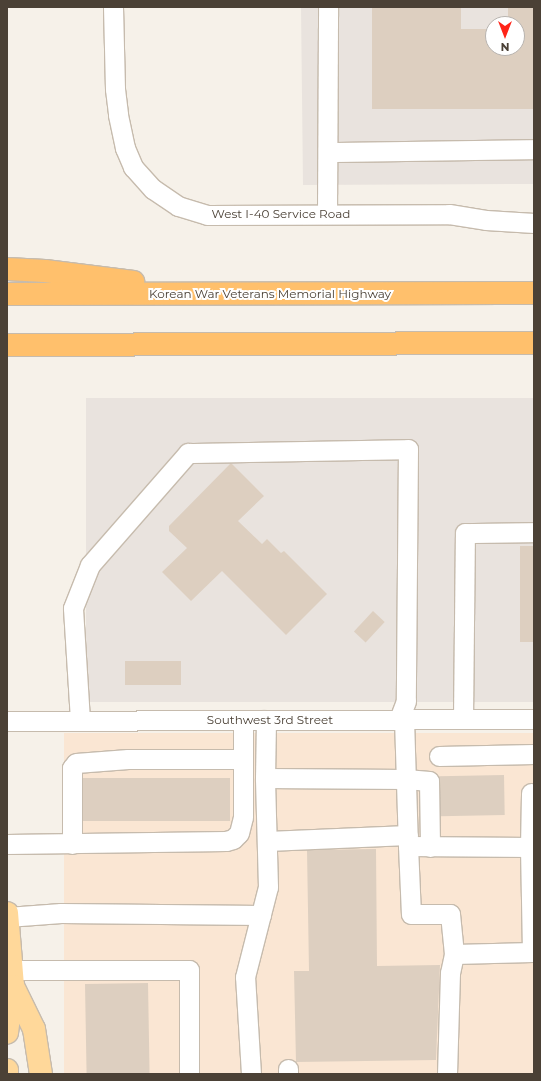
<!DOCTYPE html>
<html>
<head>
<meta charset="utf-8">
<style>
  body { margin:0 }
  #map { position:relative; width:541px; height:1081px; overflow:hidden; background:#f6f1e9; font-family:Montserrat,sans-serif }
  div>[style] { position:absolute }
  .commercial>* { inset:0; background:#fae6d3; transform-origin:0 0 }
  .industrial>* { inset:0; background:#e9e3de; transform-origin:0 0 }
  .building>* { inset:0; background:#ddcfc0; transform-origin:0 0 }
  .roads { filter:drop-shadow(1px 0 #c6bbad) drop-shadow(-1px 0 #c6bbad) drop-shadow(0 1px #c6bbad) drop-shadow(0 -1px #c6bbad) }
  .minor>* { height:19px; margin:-9.5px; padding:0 9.5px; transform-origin:9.5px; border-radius:9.5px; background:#fff }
  .major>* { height:22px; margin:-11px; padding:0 11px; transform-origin:11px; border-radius:11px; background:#ffd89a }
  .highway>* { height:22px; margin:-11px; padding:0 11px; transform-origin:11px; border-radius:11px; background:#ffc06c }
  span { translate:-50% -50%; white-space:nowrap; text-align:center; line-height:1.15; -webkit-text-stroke:4px #fff; paint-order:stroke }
  .street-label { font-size:12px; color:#4b4136 }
  .frame { position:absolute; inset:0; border:8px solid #4b4136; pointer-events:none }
  .north { position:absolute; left:485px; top:16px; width:40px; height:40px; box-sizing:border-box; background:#fff; border:1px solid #b7b3af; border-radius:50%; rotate:180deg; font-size:11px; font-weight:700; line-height:16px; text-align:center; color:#4b4136 }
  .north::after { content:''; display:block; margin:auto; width:14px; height:18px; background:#ff2418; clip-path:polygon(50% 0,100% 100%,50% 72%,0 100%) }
</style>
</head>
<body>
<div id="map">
  <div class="commercial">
    <i style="left:534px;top:733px;width:341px;height:470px;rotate:90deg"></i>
  </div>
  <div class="industrial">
    <i style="clip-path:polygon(evenodd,301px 7px,534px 7px,534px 184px,303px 185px,301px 7px,493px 24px,517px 24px,517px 48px,493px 48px,493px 24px)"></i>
    <i style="left:534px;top:398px;width:304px;height:448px;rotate:90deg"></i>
  </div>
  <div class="building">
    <i style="clip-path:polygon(372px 7px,461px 7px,461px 29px,493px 29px,493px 48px,517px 48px,517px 24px,508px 24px,508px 7px,534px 7px,534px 109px,372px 109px)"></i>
    <i style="clip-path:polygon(231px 463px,264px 496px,238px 521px,262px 544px,267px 539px,281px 553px,284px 551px,327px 594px,286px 635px,222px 571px,191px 601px,162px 572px,187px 548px,169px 531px,169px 526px)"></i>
    <i style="left:534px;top:546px;width:96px;height:14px;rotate:90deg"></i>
    <i style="left:373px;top:611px;width:16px;height:28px;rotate:43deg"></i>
    <i style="left:125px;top:661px;width:56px;height:24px"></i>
    <i style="left:504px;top:775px;width:40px;height:65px;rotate:89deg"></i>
    <i style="left:230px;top:778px;width:43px;height:147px;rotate:90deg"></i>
    <i style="clip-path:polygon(376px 849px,377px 966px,440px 965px,436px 1060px,296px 1062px,294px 971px,309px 971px,307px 850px)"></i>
    <i style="left:148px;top:983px;width:91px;height:63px;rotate:89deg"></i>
  </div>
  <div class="roads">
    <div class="minor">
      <i style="left:113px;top:7px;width:82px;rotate:88.6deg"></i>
      <i style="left:115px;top:89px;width:26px;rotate:83deg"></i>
      <i style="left:118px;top:115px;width:34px;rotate:78deg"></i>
      <i style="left:125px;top:148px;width:21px;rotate:67deg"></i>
      <i style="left:133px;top:167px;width:30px;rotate:48deg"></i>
      <i style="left:153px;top:189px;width:30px;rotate:34deg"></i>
      <i style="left:178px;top:206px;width:30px;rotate:17deg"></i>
      <i style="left:207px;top:215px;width:242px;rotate:-0.2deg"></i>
      <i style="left:449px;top:214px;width:37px;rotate:9deg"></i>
      <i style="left:486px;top:220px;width:48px;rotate:3.6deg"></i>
      <i style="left:328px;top:152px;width:206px;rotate:-0.8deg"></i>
      <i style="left:327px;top:214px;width:207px;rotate:-89.7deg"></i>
      <i style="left:404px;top:719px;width:127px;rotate:88.2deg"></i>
      <i style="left:408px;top:846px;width:68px;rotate:87.5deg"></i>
      <i style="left:411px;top:914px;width:39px"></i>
      <i style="left:450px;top:914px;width:40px;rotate:84.3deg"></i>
      <i style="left:454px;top:954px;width:78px;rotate:-1.5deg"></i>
      <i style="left:532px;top:952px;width:105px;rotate:-91.1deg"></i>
      <i style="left:530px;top:847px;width:122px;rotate:-179.5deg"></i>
      <i style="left:463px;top:719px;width:186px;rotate:-89.4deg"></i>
      <i style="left:465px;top:533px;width:69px;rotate:-0.8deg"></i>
      <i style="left:80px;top:720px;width:112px;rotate:-93.6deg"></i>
      <i style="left:73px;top:608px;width:46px;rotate:-68.4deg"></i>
      <i style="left:90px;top:565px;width:149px;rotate:-48.8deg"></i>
      <i style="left:188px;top:453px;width:220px;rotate:-1deg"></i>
      <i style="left:408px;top:449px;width:252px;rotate:90.5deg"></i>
      <i style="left:406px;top:701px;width:19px;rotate:111deg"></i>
      <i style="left:7px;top:721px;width:527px;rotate:-0.22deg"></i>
      <i style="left:439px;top:756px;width:95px;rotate:-1.2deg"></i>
      <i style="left:265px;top:778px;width:58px;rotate:-89deg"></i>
      <i style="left:267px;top:841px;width:141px;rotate:-2.4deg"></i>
      <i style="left:7px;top:844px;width:219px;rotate:-0.8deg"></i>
      <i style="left:226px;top:841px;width:7px;rotate:-16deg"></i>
      <i style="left:233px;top:839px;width:8px;rotate:-45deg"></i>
      <i style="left:239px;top:833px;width:16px;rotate:-76deg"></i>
      <i style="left:243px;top:817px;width:97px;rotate:-90deg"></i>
      <i style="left:72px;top:844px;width:76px;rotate:-90deg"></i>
      <i style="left:72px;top:768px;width:6px;rotate:-51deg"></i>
      <i style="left:76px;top:763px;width:52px;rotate:-4.4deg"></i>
      <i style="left:128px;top:759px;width:115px"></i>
      <i style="left:530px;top:847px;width:54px;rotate:-88.9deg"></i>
      <i style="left:7px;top:917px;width:54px;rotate:-4.2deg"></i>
      <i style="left:61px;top:913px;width:200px;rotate:0.6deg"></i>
      <i style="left:12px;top:970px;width:177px"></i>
      <i style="left:189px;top:970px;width:104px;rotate:90deg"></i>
      <i style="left:288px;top:1069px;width:5px;rotate:90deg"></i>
      <i style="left:251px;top:1074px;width:97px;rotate:-93.5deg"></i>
      <i style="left:245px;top:977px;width:93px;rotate:-75.7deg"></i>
      <i style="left:268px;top:887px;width:109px;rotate:-91.6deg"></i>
      <i style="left:265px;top:778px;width:141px;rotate:0.4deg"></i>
      <i style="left:406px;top:779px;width:23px;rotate:5deg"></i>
      <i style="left:429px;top:781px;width:66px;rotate:89.1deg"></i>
      <i style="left:447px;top:1074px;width:101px;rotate:-88.3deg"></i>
      <i style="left:450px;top:973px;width:19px;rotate:-78deg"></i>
    </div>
    <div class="major">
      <i style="left:7px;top:913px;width:73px;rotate:85.3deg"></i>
      <i style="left:13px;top:986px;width:47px;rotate:97.3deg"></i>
      <i style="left:13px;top:986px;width:48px;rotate:64deg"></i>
      <i style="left:34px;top:1029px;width:46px;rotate:81.2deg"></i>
      <i style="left:7px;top:1070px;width:4px;rotate:90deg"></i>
    </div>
    <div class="highway">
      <i style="left:7px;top:269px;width:38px;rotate:3deg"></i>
      <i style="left:45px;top:271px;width:89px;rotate:7.1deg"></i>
      <i style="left:7px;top:294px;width:527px;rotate:-0.11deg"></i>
      <i style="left:7px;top:345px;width:527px;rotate:-0.22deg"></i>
    </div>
  </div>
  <div class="street-label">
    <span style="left:281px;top:214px">West I-40 Service Road</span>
    <span style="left:270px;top:294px">Korean War Veterans Memorial Highway</span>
    <span style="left:270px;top:720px">Southwest 3rd Street</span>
  </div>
  <div class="frame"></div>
  <div class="north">N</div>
</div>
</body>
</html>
